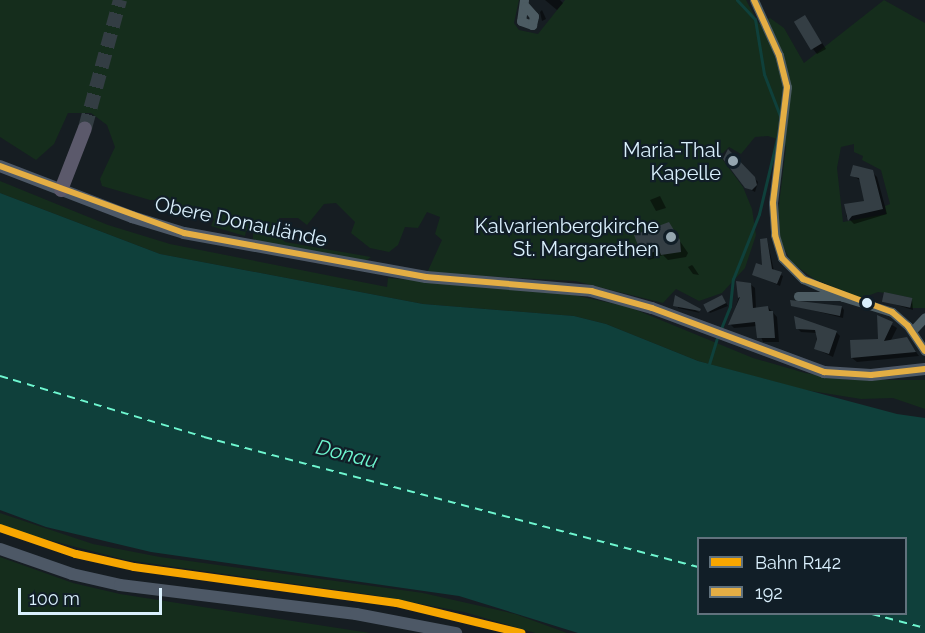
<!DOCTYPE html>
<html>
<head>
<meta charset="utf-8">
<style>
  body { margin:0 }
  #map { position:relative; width:925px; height:633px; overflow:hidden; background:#161d22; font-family:Raleway,sans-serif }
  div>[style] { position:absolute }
  .green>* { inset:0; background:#152d1c }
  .water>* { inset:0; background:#0f403b }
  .shadow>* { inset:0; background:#0007 }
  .stream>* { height:3px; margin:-1.5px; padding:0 1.5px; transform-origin:1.5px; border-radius:1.5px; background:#0f403b }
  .ferry>* { height:1.5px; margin-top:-0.75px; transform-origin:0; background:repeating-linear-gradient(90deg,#6ef6cf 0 8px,transparent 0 14px) }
  .building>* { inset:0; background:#343e44; transform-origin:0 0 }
  .highway-tunnel>* { height:14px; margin-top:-7px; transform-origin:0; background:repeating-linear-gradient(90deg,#333d43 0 14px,transparent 0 21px) }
  .minor>* { height:9px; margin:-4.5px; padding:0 4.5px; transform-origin:4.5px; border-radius:4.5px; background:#4c5b62 }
  .major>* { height:12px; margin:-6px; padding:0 6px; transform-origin:6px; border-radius:6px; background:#4d5866 }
  .highway>* { height:14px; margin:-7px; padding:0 7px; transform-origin:7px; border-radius:7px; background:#5b596b }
  .bus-1>* { height:6px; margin:-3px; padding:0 3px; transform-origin:3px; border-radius:3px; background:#e4ae44 }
  .rail-1>* { height:8px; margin:-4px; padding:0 4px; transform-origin:4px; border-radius:4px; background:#f7a600 }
  .dots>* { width:16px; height:16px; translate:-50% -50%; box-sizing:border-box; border:3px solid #111e27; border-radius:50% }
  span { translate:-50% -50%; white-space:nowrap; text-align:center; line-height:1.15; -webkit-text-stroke:4.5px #111e27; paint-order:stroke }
  .poi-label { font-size:20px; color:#daf0fd }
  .right { translate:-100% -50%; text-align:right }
  .street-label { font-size:20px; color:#daf0fd }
  .water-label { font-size:21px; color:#6ef6cf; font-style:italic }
  .legend { position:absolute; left:697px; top:537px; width:210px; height:78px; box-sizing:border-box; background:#111e27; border:2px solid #61727d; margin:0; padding:8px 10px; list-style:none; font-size:18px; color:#daf0fd }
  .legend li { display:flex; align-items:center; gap:12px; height:30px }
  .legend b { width:30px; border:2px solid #61727d }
  .scale { position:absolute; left:18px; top:588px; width:144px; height:27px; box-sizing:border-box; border:3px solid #daf0fd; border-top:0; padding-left:8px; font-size:18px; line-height:21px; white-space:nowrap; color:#daf0fd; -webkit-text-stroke:4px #111e27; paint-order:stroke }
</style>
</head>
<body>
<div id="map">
  <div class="green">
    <i style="clip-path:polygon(evenodd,0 0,519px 0,514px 23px,519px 30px,538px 34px,565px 0,746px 0,759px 24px,770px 18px,784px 28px,804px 63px,884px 0,925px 23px,925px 308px,911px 308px,912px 298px,893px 294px,878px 292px,862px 298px,853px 295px,814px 279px,791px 262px,782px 244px,777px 221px,786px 147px,780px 140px,768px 136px,755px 137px,741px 154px,729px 147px,720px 156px,743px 187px,752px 209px,756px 235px,745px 268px,722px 293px,699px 301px,676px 289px,663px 303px,575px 281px,427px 273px,442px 240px,435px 234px,440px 217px,427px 212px,418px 228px,405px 227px,398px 245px,389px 252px,370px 248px,351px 233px,355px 222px,336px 203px,324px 204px,307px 225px,298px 218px,279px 218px,278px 234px,285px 242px,371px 257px,364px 262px,288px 249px,253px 239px,253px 233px,246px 231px,245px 236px,211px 226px,214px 219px,198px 210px,166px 211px,170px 199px,150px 200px,102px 186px,100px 179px,115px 147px,107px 125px,91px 113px,68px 113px,54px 144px,36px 160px,0 137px,0 0,854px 144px,854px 152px,863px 156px,862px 160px,881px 170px,890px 204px,885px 206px,886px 214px,843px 222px,837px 168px,841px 147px,854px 144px)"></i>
    <i style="clip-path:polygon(0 181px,108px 225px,170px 244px,387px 287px,388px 278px,569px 294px,629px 307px,753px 358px,805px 373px,849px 380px,925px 380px,925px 409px,893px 398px,861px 399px,805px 390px,698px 361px,606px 324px,574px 316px,423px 304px,160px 254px,0 193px)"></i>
    <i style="clip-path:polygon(0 513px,93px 544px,160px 557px,423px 593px,515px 614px,567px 633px,535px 633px,464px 612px,373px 595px,126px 560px,26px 534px,0 524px)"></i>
    <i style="clip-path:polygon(0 557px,73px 583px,120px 594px,370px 633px,0 633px)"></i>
  </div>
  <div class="water">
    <i style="clip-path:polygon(evenodd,0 193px,160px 254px,423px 304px,574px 316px,606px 324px,698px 361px,897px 414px,925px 418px,925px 633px,578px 633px,459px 596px,151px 552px,46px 527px,0 510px,0 193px,698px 538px,906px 538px,906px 614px,698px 614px,698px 538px)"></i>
  </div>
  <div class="shadow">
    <i style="clip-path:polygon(545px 0,560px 0,563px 3px,557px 10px)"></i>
    <i style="clip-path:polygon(542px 10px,546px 19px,542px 21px,540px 12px)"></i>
    <i style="clip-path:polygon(805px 17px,826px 49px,817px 54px,813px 49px)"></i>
    <i style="clip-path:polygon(729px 152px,758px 182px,755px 192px,746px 187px)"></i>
    <i style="clip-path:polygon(872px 172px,877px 177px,887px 214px,854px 224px,846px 216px,846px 206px,866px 202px,861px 181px,852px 175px)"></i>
    <i style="clip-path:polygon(660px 196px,666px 208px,656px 211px,650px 200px)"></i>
    <i style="clip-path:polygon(668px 224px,688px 253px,686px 257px,668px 260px,663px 255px,649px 260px,644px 255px)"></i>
    <i style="clip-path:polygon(767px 239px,774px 271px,783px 276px,780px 286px,754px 274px,764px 267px)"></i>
    <i style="clip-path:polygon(692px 265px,693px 266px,699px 275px,693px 274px,688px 267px)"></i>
    <i style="clip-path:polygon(750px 284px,755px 288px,756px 309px,768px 307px,777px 317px,779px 342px,763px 342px,757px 326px,734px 328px,730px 324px,739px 297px)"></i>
    <i style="clip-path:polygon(722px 296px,728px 306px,710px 313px,707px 310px)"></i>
    <i style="clip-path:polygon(676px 297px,700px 313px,678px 308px)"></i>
    <i style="clip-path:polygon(912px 299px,913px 310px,884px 301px)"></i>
    <i style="clip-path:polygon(792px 305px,842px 307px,844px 310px,843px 318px)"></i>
    <i style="clip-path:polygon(879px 317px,897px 328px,891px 340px,907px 339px,919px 356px,857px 362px,852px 358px,879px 340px)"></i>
    <i style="clip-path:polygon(797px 328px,836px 332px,840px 336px,833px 357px,816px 349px,817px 333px,801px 332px)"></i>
  </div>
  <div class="stream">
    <i style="left:737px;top:0;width:26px;rotate:47deg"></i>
    <i style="left:755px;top:19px;width:56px;rotate:80.7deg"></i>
    <i style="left:764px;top:74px;width:45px;rotate:69.1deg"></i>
    <i style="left:720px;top:331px;width:27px;rotate:-68deg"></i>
    <i style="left:730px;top:306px;width:27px;rotate:-84deg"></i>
    <i style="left:733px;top:279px;width:70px;rotate:-68.2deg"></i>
    <i style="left:759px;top:214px;width:82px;rotate:-76.6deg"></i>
    <i style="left:709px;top:364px;width:28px;rotate:-73deg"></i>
  </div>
  <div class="ferry">
    <i style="left:0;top:376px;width:213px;rotate:16.6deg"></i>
    <i style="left:204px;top:437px;width:511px;rotate:14.74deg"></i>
    <i style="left:872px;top:614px;width:55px;rotate:14.8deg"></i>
  </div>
  <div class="building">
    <i style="left:805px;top:15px;width:33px;height:13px;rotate:59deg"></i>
    <i style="clip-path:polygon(728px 149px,755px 177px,757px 185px,752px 190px,745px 188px,723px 159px)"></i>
    <i style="clip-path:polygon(853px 165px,873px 170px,883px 209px,852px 216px,848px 221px,844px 204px,864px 201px,859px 178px,850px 176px)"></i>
    <i style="clip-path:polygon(669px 222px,680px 240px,681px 252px,661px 255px,659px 250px,642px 256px,634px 235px)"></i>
    <i style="clip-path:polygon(767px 238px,772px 269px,782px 272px,777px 284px,752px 275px,756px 263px,762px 265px,760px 239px)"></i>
    <i style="clip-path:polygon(736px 281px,751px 283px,753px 308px,768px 306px,769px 311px,773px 311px,775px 338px,757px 338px,755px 322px,728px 325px,740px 297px,738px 298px)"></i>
    <i style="left:884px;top:292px;width:29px;height:10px;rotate:12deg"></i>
    <i style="clip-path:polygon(675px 295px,701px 309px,700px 311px,673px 306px)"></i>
    <i style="left:722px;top:295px;width:9px;height:21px;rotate:63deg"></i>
    <i style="clip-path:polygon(790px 300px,842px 306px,840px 316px,791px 306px)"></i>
    <i style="clip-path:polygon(877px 315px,893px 322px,884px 341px,907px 337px,916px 352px,851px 358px,850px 340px,878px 339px)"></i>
    <i style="clip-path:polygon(794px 316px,837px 331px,829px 354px,814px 349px,817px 339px,815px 330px,796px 329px)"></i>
  </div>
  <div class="highway-tunnel">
    <i style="left:85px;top:128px;width:133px;rotate:-74.7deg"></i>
  </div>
  <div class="minor">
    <i style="left:524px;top:0;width:21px;rotate:98deg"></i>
    <i style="left:521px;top:21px;width:12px;rotate:20deg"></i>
    <i style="left:532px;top:25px;width:9px;rotate:-77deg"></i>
    <i style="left:534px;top:16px;width:13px;rotate:-132deg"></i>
    <i style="left:754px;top:0;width:60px;rotate:65.6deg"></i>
    <i style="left:779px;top:55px;width:33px;rotate:76deg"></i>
    <i style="left:787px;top:87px;width:117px;rotate:96.9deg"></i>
    <i style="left:773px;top:203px;width:32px;rotate:86deg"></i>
    <i style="left:775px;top:235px;width:24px;rotate:73deg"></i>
    <i style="left:782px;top:258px;width:30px;rotate:45deg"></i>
    <i style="left:803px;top:279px;width:44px;rotate:24.2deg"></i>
    <i style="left:843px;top:297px;width:51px;rotate:17deg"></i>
    <i style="left:892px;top:312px;width:21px;rotate:41deg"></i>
    <i style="left:908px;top:326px;width:30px;rotate:56deg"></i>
    <i style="left:798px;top:296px;width:43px"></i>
    <i style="left:912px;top:331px;width:19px;rotate:-47deg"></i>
  </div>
  <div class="major">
    <i style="left:0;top:166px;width:142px;rotate:21.1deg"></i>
    <i style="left:132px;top:217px;width:54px;rotate:17.1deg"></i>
    <i style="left:184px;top:233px;width:246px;rotate:10.3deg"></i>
    <i style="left:426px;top:277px;width:166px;rotate:4.8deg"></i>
    <i style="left:591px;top:291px;width:63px;rotate:15.6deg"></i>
    <i style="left:652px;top:308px;width:184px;rotate:20.4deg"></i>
    <i style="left:824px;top:372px;width:47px;rotate:3.7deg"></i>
    <i style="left:871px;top:375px;width:54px;rotate:-6.3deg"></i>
    <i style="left:0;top:549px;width:76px;rotate:19.1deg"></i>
    <i style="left:72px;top:574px;width:49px;rotate:12.9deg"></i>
    <i style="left:120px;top:585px;width:238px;rotate:7deg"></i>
    <i style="left:356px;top:614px;width:102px;rotate:10.8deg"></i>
  </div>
  <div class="highway">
    <i style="left:61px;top:190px;width:66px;rotate:-68.8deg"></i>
  </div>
  <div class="bus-1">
    <i style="left:754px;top:0;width:60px;rotate:65.6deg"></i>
    <i style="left:779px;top:55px;width:33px;rotate:76deg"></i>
    <i style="left:787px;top:87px;width:117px;rotate:96.9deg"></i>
    <i style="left:773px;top:203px;width:32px;rotate:86deg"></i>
    <i style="left:775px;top:235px;width:24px;rotate:73deg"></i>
    <i style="left:782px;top:258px;width:30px;rotate:45deg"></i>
    <i style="left:803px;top:279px;width:95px;rotate:20.3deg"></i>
    <i style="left:892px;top:312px;width:21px;rotate:41deg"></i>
    <i style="left:908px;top:326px;width:30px;rotate:56deg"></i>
    <i style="left:0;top:166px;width:196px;rotate:20deg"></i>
    <i style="left:184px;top:233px;width:246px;rotate:10.3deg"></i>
    <i style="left:426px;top:277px;width:166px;rotate:4.8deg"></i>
    <i style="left:591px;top:291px;width:63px;rotate:15.6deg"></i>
    <i style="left:652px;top:308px;width:184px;rotate:20.4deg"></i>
    <i style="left:824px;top:372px;width:47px;rotate:3.7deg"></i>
    <i style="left:871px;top:375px;width:54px;rotate:-6.3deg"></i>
  </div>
  <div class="rail-1">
    <i style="left:0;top:528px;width:80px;rotate:18.9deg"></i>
    <i style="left:76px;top:554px;width:59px;rotate:12.6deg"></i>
    <i style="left:134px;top:567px;width:265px;rotate:7.8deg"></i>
    <i style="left:397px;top:603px;width:128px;rotate:13.6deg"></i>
  </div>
  <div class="dots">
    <i style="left:733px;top:161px;background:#95a6b0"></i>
    <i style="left:671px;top:237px;background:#95a6b0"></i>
    <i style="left:867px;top:303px;background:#daf0fd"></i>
  </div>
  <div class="poi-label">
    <span class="right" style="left:721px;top:162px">Maria-Thal<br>Kapelle</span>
    <span class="right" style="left:659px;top:238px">Kalvarienbergkirche<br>St. Margarethen</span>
  </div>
  <div class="street-label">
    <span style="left:241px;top:222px;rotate:12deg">Obere Donaulände</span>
  </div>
  <div class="water-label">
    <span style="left:347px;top:454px;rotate:14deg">Donau</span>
  </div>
  <ul class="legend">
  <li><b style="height:8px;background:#f7a600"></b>Bahn R142</li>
  <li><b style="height:8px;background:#e4ae44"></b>192</li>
  </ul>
  <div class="scale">100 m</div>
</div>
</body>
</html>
